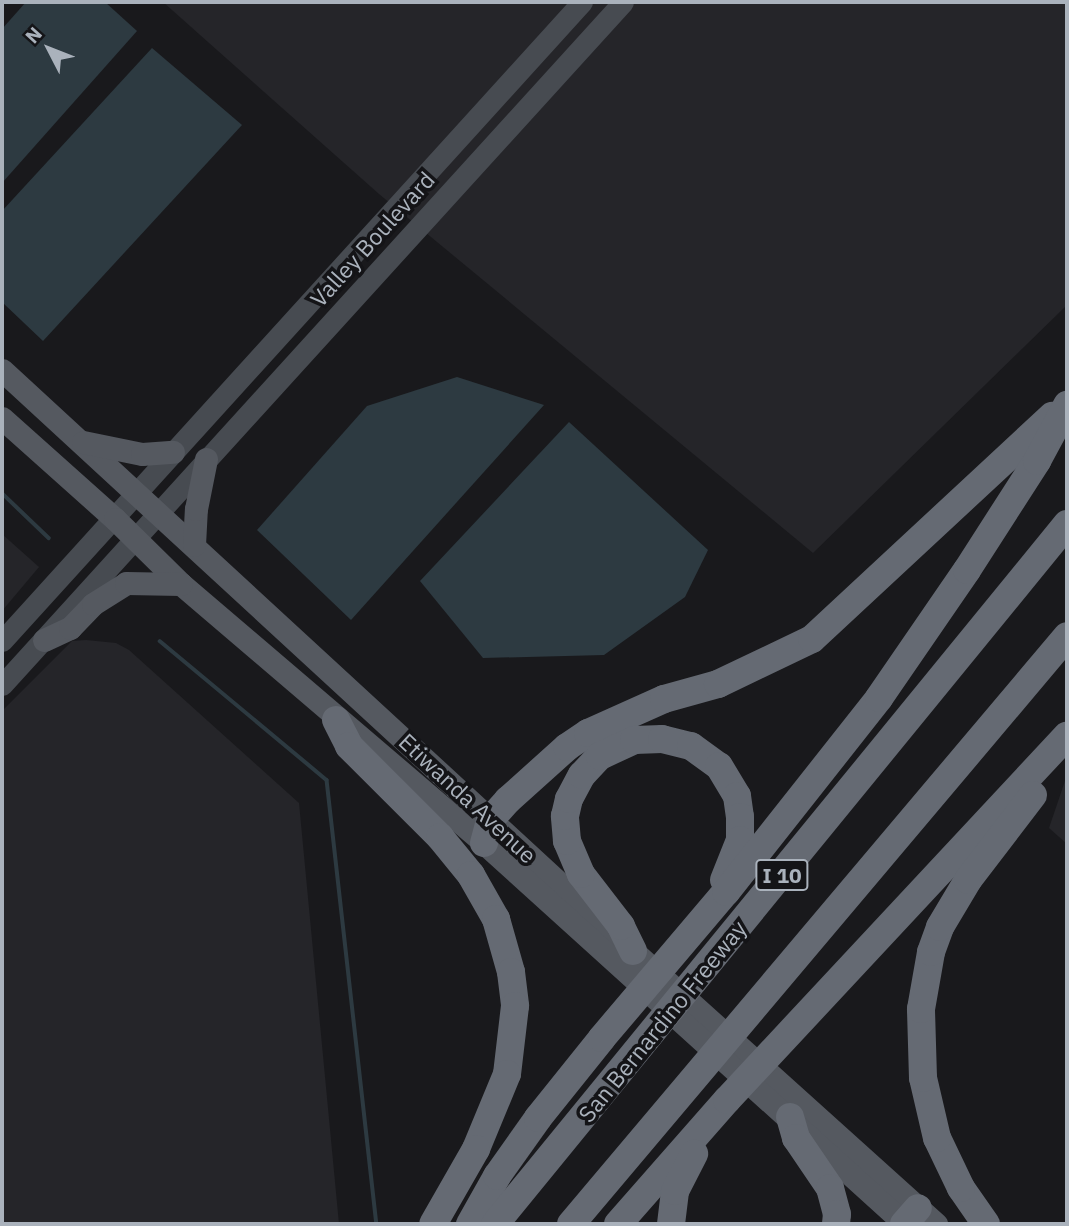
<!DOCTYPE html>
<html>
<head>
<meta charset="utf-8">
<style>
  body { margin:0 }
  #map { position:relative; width:1069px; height:1226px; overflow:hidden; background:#19191c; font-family:"IBM Plex Sans",sans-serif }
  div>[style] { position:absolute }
  .built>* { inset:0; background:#252529 }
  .water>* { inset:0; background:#2d3a41 }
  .stream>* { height:3.5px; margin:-1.75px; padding:0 1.75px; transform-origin:1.75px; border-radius:1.75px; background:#2d3a41 }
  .secondary>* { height:21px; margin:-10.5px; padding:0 10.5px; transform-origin:10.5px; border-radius:10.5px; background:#474b51 }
  .primary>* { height:23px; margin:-11.5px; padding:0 11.5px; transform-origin:11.5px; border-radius:11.5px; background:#555960 }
  .highway>* { height:28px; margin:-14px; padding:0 14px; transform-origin:14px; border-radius:14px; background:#656a73 }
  span { translate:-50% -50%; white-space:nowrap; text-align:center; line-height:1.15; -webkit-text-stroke:7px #141417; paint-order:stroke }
  .shield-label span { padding:2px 5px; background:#141417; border:2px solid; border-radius:5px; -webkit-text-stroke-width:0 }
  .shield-label { font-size:21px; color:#aab2bc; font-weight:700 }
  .street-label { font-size:23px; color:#aab2bc }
  .frame { position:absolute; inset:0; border:4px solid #aab2bc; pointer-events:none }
  .north { position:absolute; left:14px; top:14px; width:70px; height:70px; -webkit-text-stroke:5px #141417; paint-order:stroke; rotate:312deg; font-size:19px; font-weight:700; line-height:28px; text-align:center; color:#aab2bc }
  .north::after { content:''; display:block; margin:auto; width:24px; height:32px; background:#aab2bc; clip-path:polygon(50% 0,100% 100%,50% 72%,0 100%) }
</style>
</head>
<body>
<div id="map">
  <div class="built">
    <i style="clip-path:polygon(163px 2px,1067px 2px,1067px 305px,813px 553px,379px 194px)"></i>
    <i style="clip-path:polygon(2px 534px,39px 567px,2px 611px)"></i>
    <i style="clip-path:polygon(86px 640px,116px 643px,129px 650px,299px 803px,339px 1224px,2px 1224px,2px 711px,72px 641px)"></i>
    <i style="clip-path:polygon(1067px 775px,1067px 844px,1049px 828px)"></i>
  </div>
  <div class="water">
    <i style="clip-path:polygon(26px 2px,105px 2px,137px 31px,2px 183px,2px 29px)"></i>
    <i style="clip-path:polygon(152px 48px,242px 125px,43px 341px,2px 302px,2px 211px)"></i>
    <i style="clip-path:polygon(457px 377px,544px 405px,351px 620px,257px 530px,367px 406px)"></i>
    <i style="clip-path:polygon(569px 422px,708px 550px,685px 597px,604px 655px,483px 658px,420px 581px)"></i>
  </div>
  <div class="stream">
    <i style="left:2px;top:493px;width:65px;rotate:43.8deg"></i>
    <i style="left:160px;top:641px;width:217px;rotate:39.8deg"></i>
    <i style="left:327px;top:780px;width:447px;rotate:83.6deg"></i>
  </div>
  <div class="secondary">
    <i style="left:2px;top:641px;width:863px;rotate:-47.77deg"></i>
    <i style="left:2px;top:685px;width:923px;rotate:-47.72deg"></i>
  </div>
  <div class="primary">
    <i style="left:2px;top:370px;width:858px;rotate:42.64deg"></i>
    <i style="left:633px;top:951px;width:408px;rotate:42deg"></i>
    <i style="left:2px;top:418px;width:152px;rotate:41.8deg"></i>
    <i style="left:115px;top:519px;width:93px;rotate:44.6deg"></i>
    <i style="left:181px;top:584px;width:399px;rotate:40.5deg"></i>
    <i style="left:484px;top:843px;width:568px;rotate:42.14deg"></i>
    <i style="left:83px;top:442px;width:60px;rotate:11.5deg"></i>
    <i style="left:142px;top:454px;width:31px;rotate:-4deg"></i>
    <i style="left:194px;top:545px;width:36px;rotate:-87deg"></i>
    <i style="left:196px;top:509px;width:51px;rotate:-78.7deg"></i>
    <i style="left:44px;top:640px;width:29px;rotate:-25deg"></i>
    <i style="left:70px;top:628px;width:33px;rotate:-46deg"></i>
    <i style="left:93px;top:604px;width:39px;rotate:-32deg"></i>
    <i style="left:126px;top:583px;width:55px;rotate:1deg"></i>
  </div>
  <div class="highway">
    <i style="left:336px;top:720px;width:29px;rotate:63deg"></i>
    <i style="left:349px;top:746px;width:129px;rotate:45deg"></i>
    <i style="left:440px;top:837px;width:49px;rotate:50.8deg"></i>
    <i style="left:471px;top:875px;width:51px;rotate:60.4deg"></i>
    <i style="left:496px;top:919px;width:55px;rotate:74.2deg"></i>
    <i style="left:511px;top:972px;width:34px;rotate:83deg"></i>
    <i style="left:515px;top:1006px;width:68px;rotate:96.7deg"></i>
    <i style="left:507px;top:1074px;width:81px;rotate:112.5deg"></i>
    <i style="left:476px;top:1149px;width:86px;rotate:119.8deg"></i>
    <i style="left:484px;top:843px;width:24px;rotate:-75deg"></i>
    <i style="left:490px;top:820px;width:27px;rotate:-48deg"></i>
    <i style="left:508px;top:800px;width:79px;rotate:-41.9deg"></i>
    <i style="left:567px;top:747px;width:25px;rotate:-34deg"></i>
    <i style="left:588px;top:733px;width:83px;rotate:-24.1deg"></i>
    <i style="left:664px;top:699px;width:56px;rotate:-15.5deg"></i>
    <i style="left:718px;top:684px;width:104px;rotate:-25.6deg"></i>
    <i style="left:812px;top:639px;width:328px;rotate:-42.9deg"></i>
    <i style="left:633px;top:951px;width:28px;rotate:-116deg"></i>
    <i style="left:621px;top:926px;width:66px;rotate:-127.6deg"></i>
    <i style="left:581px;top:874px;width:36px;rotate:-113deg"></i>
    <i style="left:567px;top:841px;width:25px;rotate:-95deg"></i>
    <i style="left:565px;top:816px;width:17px;rotate:-77deg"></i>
    <i style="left:569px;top:799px;width:27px;rotate:-62deg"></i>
    <i style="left:582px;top:775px;width:26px;rotate:-47deg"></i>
    <i style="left:600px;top:756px;width:38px;rotate:-25deg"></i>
    <i style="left:634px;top:740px;width:28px;rotate:-2deg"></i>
    <i style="left:662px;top:739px;width:30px;rotate:14deg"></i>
    <i style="left:691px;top:746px;width:34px;rotate:36deg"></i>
    <i style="left:719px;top:766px;width:35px;rotate:59deg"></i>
    <i style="left:737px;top:796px;width:21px;rotate:82deg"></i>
    <i style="left:740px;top:817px;width:23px;rotate:90deg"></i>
    <i style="left:740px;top:840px;width:43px;rotate:111.8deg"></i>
    <i style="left:790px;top:1117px;width:22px;rotate:74deg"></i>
    <i style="left:796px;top:1138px;width:60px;rotate:55.8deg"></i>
    <i style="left:830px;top:1188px;width:27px;rotate:75deg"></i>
    <i style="left:837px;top:1214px;width:10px;rotate:96deg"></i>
    <i style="left:470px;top:1224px;width:55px;rotate:-60.6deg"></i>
    <i style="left:497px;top:1176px;width:71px;rotate:-54.7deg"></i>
    <i style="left:538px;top:1118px;width:102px;rotate:-51.3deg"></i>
    <i style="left:602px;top:1038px;width:192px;rotate:-49.7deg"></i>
    <i style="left:726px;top:892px;width:247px;rotate:-51.7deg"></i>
    <i style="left:879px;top:698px;width:155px;rotate:-55.5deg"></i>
    <i style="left:967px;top:570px;width:130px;rotate:-57.3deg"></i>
    <i style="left:1037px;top:461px;width:64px;rotate:-61.8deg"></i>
    <i style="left:495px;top:1224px;width:904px;rotate:-50.75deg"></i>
    <i style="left:571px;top:1224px;width:769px;rotate:-49.85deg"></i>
    <i style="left:618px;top:1224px;width:165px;rotate:-48.7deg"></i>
    <i style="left:727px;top:1100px;width:498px;rotate:-47deg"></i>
    <i style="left:671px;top:1224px;width:33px;rotate:-83deg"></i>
    <i style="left:675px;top:1191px;width:42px;rotate:-62.8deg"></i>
    <i style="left:904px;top:1224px;width:21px;rotate:-49deg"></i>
    <i style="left:986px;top:1224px;width:44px;rotate:-124.8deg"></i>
    <i style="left:961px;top:1188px;width:55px;rotate:-115.6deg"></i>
    <i style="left:937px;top:1138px;width:62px;rotate:-103.1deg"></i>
    <i style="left:923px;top:1078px;width:69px;rotate:-91.7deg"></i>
    <i style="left:921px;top:1009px;width:58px;rotate:-80deg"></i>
    <i style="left:931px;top:952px;width:27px;rotate:-70deg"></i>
    <i style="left:940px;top:927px;width:55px;rotate:-59.2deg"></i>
    <i style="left:968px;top:880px;width:107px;rotate:-52.6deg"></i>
  </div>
  <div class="shield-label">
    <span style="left:782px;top:875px">I 10</span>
  </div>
  <div class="street-label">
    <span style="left:372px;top:239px;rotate:-48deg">Valley Boulevard</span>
    <span style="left:468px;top:798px;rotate:43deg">Etiwanda Avenue</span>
    <span style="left:662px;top:1021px;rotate:-51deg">San Bernardino Freeway</span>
  </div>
  <div class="frame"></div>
  <div class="north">N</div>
</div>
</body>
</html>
